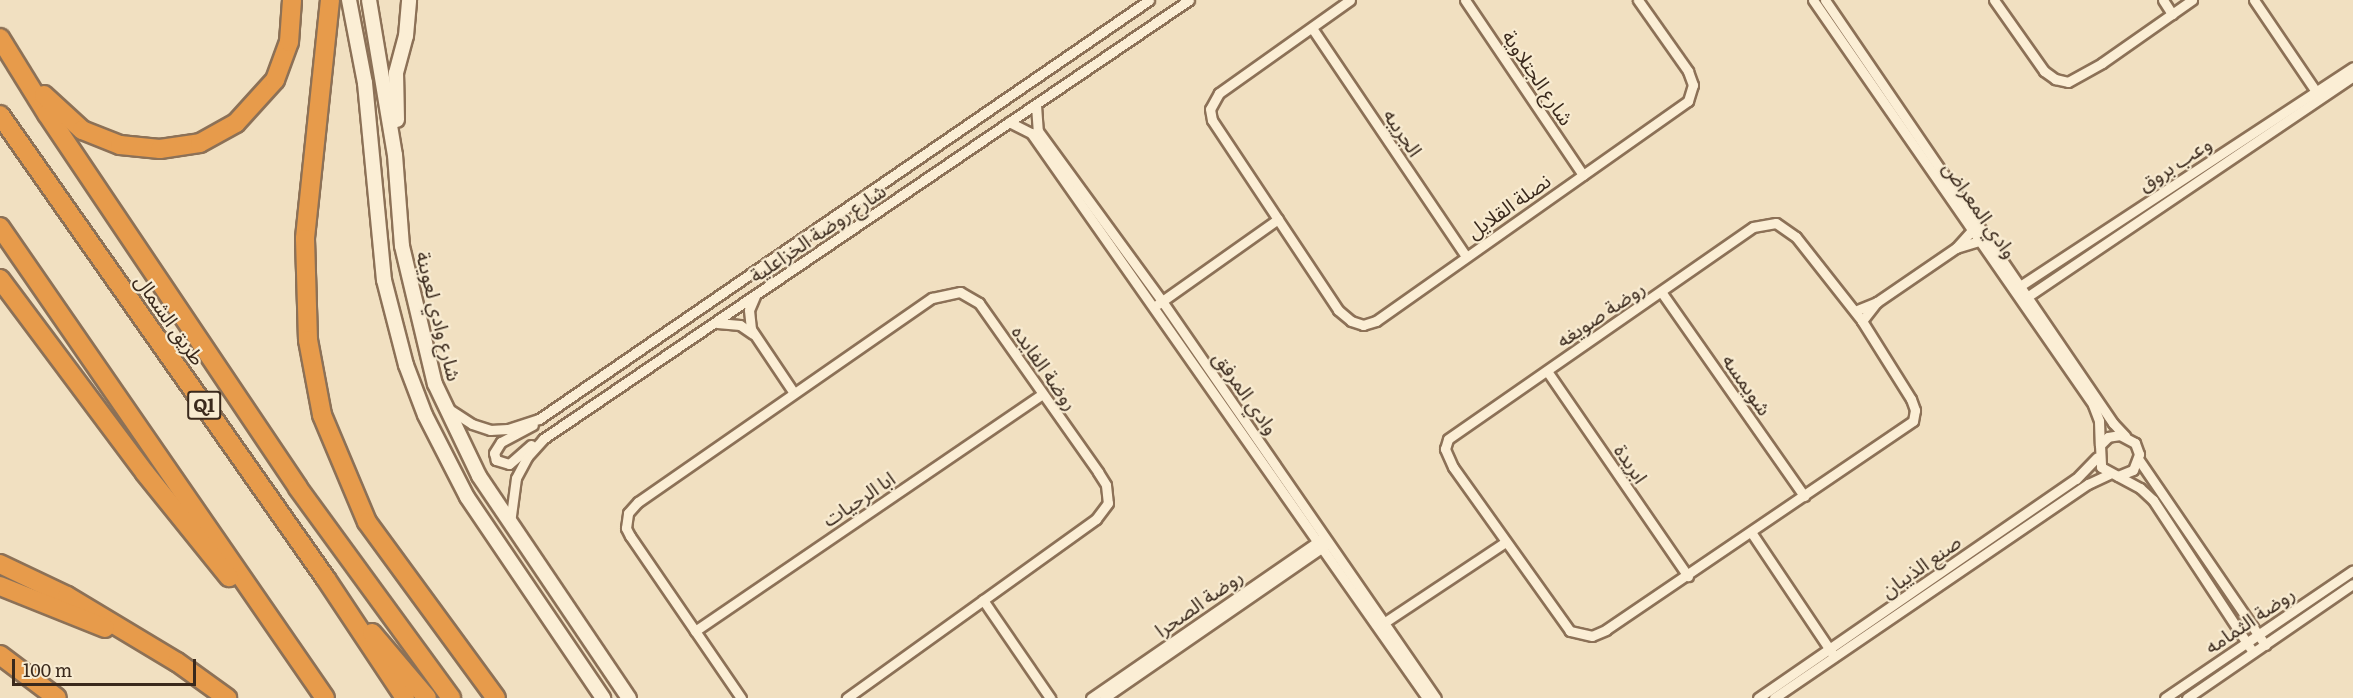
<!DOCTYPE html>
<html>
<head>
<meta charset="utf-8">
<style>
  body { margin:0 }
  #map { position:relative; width:2353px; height:698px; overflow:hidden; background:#f1e0c1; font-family:Literata,"Noto Sans Arabic",serif }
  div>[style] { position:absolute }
  .roads { filter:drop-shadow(2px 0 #8c7157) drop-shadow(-2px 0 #8c7157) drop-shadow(0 2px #8c7157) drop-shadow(0 -2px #8c7157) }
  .street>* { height:9px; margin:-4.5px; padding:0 4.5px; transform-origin:4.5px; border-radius:4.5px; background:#fbeed5 }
  .secondary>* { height:14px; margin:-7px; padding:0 7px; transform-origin:7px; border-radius:7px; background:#fbeed5 }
  .highway>* { height:18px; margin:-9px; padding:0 9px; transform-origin:9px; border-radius:9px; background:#e79b4b }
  span { translate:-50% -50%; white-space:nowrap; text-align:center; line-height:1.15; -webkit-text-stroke:4.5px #f8ebd1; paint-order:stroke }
  .shield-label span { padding:2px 4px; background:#f8ebd1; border:2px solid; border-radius:4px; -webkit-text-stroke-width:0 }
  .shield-label { font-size:18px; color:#3a291c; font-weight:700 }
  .street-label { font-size:20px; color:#3a291c }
  .scale { position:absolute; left:12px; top:659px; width:184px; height:27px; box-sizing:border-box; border:3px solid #3a291c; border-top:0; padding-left:8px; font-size:18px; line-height:21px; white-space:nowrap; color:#3a291c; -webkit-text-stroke:4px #f8ebd1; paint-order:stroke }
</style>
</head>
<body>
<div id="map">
  <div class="roads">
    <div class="street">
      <i style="left:1350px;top:0;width:161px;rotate:144.6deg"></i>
      <i style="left:1219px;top:93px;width:18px;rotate:119deg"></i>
      <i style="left:1210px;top:109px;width:11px;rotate:80deg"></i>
      <i style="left:1212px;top:120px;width:228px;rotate:56.4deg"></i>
      <i style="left:1338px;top:310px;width:17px;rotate:40deg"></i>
      <i style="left:1351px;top:321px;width:13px;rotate:18deg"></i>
      <i style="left:1363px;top:325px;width:14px;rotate:-17deg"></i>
      <i style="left:1376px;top:321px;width:382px;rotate:-35.2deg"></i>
      <i style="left:1688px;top:101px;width:17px;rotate:-73deg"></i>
      <i style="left:1693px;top:85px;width:15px;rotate:-110deg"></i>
      <i style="left:1688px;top:71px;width:87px;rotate:-125.2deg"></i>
      <i style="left:1465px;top:0;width:211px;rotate:56deg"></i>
      <i style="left:1813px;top:0;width:492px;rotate:55.3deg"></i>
      <i style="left:2093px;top:405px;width:17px;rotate:69deg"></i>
      <i style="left:2099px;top:421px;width:24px;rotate:88deg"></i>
      <i style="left:1825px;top:0;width:512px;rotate:55.75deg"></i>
      <i style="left:2113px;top:423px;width:18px;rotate:47deg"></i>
      <i style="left:1994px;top:0;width:87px;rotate:54.8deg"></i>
      <i style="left:2044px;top:71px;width:14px;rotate:36deg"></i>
      <i style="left:2055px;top:79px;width:13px;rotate:13deg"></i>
      <i style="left:2068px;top:82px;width:39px;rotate:-29deg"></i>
      <i style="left:2102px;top:63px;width:110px;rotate:-35deg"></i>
      <i style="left:2163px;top:0;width:17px;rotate:57deg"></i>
      <i style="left:2254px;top:0;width:116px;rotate:55.9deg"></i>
      <i style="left:1312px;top:28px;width:275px;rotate:56deg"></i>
      <i style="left:1036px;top:105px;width:26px;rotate:86deg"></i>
      <i style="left:1038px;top:131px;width:210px;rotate:53.9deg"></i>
      <i style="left:1162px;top:301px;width:482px;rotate:55.4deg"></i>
      <i style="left:1009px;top:122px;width:25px;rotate:27deg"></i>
      <i style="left:1031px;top:133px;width:690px;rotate:54.97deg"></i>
      <i style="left:1776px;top:223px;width:24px;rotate:35deg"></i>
      <i style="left:1796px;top:237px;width:107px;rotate:51.8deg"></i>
      <i style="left:1862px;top:321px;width:92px;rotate:57.9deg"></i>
      <i style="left:1911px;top:399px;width:12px;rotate:70deg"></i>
      <i style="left:1915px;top:410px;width:11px;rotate:100deg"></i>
      <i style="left:1913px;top:421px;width:371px;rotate:145.8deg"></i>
      <i style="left:1606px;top:630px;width:15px;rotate:157deg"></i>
      <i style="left:1592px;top:636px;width:23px;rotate:-167deg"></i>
      <i style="left:1570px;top:631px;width:201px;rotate:-125.5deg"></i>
      <i style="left:1453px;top:467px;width:20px;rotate:-114deg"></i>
      <i style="left:1445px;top:449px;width:10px;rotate:-73deg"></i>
      <i style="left:1448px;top:439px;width:371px;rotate:-34.8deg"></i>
      <i style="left:1753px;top:227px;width:23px;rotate:-10deg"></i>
      <i style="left:1956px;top:248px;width:30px;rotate:-17deg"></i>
      <i style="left:2017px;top:288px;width:402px;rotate:-33.3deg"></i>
      <i style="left:1662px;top:293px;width:248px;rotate:55deg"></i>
      <i style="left:755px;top:296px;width:15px;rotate:113deg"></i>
      <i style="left:749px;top:310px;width:19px;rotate:84deg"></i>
      <i style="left:751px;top:329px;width:77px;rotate:56.1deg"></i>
      <i style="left:2024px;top:299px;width:397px;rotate:-34.1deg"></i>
      <i style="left:1158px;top:304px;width:147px;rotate:-35.3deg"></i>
      <i style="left:1855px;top:311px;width:24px;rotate:-22deg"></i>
      <i style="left:1877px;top:302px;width:96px;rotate:-34.4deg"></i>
      <i style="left:1956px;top:248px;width:30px;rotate:-48deg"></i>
      <i style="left:1862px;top:321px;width:24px;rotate:-52deg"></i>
      <i style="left:717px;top:323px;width:23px;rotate:5deg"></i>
      <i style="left:740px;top:325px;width:16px;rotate:35deg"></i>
      <i style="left:1547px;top:371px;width:249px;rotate:55.5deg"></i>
      <i style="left:449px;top:409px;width:27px;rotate:33deg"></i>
      <i style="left:472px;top:424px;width:19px;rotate:18deg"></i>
      <i style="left:490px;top:430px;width:18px;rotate:-3deg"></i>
      <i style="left:508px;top:429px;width:33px;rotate:-18deg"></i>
      <i style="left:539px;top:419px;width:740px;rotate:-34.48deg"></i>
      <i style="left:531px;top:445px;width:29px;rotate:139deg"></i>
      <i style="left:509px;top:464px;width:14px;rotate:-163deg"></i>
      <i style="left:496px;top:460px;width:7px;rotate:-106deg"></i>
      <i style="left:494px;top:453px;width:13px;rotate:-58deg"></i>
      <i style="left:501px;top:442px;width:36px;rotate:-28deg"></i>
      <i style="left:2139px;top:460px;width:224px;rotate:55.7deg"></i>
      <i style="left:2118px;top:476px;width:16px;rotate:-22deg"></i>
      <i style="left:2133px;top:470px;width:17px;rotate:-69deg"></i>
      <i style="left:2139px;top:454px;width:12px;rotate:-110deg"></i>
      <i style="left:2135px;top:443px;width:17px;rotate:-152deg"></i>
      <i style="left:2120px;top:435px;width:12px;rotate:171deg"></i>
      <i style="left:2108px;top:437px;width:11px;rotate:135deg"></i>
      <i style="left:2100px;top:445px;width:22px;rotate:87deg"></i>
      <i style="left:2101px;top:467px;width:44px;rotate:28.3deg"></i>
      <i style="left:2140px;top:488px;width:18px;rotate:43deg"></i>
      <i style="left:2153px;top:500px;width:182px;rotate:56.7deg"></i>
      <i style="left:510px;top:523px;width:45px;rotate:-82.4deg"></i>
      <i style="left:516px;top:478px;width:24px;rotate:-62deg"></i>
      <i style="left:527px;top:457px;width:24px;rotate:-48deg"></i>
      <i style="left:543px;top:439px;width:781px;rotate:-34.2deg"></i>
      <i style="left:1751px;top:532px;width:146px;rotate:56.2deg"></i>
      <i style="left:983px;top:600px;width:119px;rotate:55.6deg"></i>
      <i style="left:1379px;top:626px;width:150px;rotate:-33.6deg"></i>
      <i style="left:695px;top:631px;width:420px;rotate:-34.3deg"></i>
      <i style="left:741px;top:698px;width:196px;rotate:-124.4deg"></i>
      <i style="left:630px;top:536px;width:9px;rotate:-117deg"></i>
      <i style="left:626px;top:528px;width:15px;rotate:-82deg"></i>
      <i style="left:628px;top:513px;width:15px;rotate:-48deg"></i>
      <i style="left:638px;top:502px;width:358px;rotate:-34.8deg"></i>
      <i style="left:932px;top:298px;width:29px;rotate:-12deg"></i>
      <i style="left:960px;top:292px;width:22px;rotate:30deg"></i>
      <i style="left:979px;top:303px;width:207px;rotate:54.8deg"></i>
      <i style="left:1098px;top:472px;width:15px;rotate:58deg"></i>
      <i style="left:1106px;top:485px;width:18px;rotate:84deg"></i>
      <i style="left:1108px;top:503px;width:20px;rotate:127deg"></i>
      <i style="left:1096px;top:519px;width:307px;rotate:144.3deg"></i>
      <i style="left:1091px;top:698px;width:282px;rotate:-34.6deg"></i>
      <i style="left:1104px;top:698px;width:271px;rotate:-34.6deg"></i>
      <i style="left:1758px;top:698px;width:386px;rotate:-34.6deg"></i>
      <i style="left:2076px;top:479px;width:30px;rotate:-46deg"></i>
      <i style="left:1774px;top:698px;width:380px;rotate:-34.3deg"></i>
      <i style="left:2088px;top:484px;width:23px;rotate:-25deg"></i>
      <i style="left:2165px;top:698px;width:227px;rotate:-34.2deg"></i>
      <i style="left:2187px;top:698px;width:201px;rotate:-34.5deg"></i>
    </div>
    <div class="secondary">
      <i style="left:349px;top:0;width:85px;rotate:79.1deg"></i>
      <i style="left:365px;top:83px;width:198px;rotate:84.5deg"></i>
      <i style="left:384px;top:280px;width:88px;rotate:75.5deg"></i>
      <i style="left:406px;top:365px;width:53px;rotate:69.2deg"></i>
      <i style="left:425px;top:415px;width:92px;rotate:62.9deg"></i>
      <i style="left:467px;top:497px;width:243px;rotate:55.9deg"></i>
      <i style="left:369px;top:0;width:157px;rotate:80.5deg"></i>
      <i style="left:395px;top:155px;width:91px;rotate:85.6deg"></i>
      <i style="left:402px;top:246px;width:142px;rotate:76.6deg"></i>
      <i style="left:435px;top:384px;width:102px;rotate:64.4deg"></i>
      <i style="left:479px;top:476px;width:268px;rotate:56deg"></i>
      <i style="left:397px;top:120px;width:47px;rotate:-91.2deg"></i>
      <i style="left:396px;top:73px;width:38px;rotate:-75deg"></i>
      <i style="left:406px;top:36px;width:36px;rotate:-85deg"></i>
    </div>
    <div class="highway">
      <i style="left:330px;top:0;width:240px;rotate:96deg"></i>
      <i style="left:305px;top:239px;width:101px;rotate:88.3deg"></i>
      <i style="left:308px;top:340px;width:76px;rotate:79.4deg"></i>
      <i style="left:322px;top:415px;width:116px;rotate:67.2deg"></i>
      <i style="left:367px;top:522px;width:218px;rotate:53.8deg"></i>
      <i style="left:0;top:38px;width:89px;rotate:58.3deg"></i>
      <i style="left:47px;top:114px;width:450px;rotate:56.1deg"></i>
      <i style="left:298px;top:488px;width:260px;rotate:53.9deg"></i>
      <i style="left:44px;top:95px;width:52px;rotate:42.6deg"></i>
      <i style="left:82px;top:130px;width:41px;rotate:21.5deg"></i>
      <i style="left:120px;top:145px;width:40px;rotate:5.7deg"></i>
      <i style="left:160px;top:149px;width:40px;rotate:-8.5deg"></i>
      <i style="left:200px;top:143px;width:41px;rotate:-29.1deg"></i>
      <i style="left:236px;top:123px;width:58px;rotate:-47.8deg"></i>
      <i style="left:275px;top:80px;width:40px;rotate:-69.8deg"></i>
      <i style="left:289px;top:42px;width:42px;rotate:-85.9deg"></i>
      <i style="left:0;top:115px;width:567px;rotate:54.91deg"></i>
      <i style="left:326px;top:579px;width:143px;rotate:56.4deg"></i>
      <i style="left:0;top:227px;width:572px;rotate:55.39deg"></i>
      <i style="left:0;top:279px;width:242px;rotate:53.2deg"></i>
      <i style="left:145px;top:473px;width:134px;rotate:51.1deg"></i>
      <i style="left:0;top:564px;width:74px;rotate:25.5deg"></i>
      <i style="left:67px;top:596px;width:128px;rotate:31deg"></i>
      <i style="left:177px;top:662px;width:62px;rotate:35.8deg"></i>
      <i style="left:0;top:586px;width:113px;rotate:21.8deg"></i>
      <i style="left:372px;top:633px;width:85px;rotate:49.8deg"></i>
      <i style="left:0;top:655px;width:71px;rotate:37deg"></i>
    </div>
  </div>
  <div class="shield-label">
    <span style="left:204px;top:405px">Q1</span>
  </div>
  <div class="street-label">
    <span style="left:1539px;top:77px;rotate:56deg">شارع الجتلاوية</span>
    <span style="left:1404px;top:132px;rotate:56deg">الجريبه</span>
    <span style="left:2174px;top:163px;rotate:-33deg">وعب بروق</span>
    <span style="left:1508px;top:205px;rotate:-35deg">نصلة القلايل</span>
    <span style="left:1981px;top:209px;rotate:55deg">وادي المعراض</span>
    <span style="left:817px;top:232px;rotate:-34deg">شارع روضة الخزاعلية</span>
    <span style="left:1600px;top:313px;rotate:-34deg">روضة صويغه</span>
    <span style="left:440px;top:316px;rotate:76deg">شارع وادي لعوينة</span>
    <span style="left:171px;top:319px;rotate:55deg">طريق الشمال</span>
    <span style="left:1046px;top:367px;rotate:55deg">روضة الفايده</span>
    <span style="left:1748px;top:384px;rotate:55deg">شويمسه</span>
    <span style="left:1247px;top:392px;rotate:55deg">وادي المرفق</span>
    <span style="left:1632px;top:463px;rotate:56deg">ابريدة</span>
    <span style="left:858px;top:498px;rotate:-34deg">ابا الرحيات</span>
    <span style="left:1920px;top:565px;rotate:-35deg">صنع الذيبان</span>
    <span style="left:1198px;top:602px;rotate:-35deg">روضة الصحرا</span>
    <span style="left:2249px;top:619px;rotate:-34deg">روضة الثمامه</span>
  </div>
  <div class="scale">100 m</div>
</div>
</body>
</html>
